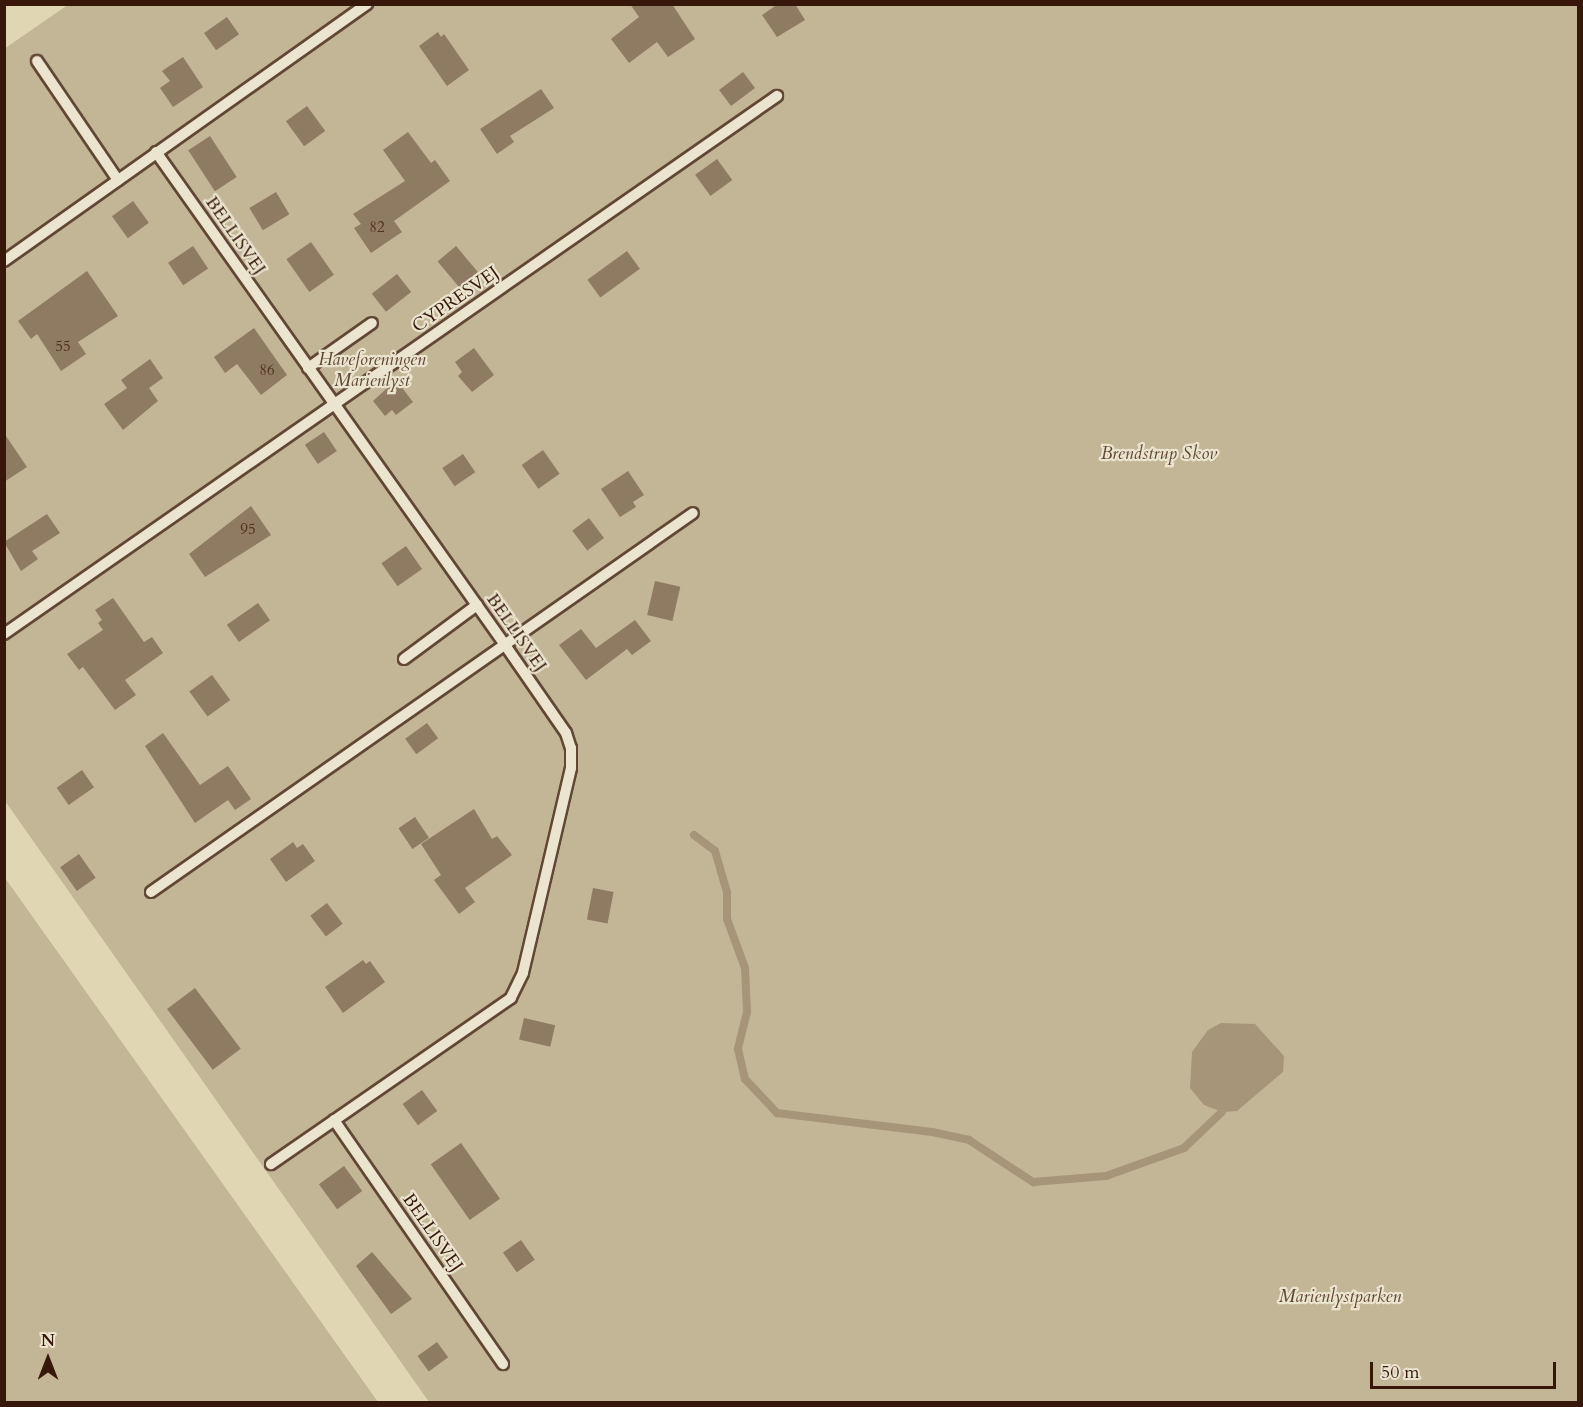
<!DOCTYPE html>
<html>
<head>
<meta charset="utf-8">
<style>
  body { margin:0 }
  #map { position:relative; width:1583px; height:1407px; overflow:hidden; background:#e0d6b4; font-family:Cardo,serif }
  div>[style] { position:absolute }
  .green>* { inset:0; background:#c3b697 }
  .water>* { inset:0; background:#a7957a }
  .stream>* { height:8px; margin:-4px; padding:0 4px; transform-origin:4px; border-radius:4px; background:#a7957a }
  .building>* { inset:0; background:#8f7a62; transform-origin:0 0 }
  .roads { filter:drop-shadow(2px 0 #614734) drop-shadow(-2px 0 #614734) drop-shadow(0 2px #614734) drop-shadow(0 -2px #614734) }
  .service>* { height:10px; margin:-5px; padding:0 5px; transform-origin:5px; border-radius:5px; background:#ebe4ce }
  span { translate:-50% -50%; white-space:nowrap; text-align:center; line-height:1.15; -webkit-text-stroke:4.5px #ebe4ce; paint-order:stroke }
  .number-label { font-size:15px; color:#4d301f }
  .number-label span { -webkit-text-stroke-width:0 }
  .street-label { font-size:18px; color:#371709 }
  .park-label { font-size:18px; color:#614734; font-style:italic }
  .frame { position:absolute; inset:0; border:6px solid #371709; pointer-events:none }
  .north { position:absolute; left:18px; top:1329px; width:60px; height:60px; -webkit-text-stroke:4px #ebe4ce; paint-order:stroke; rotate:0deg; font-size:16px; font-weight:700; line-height:24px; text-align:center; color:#371709 }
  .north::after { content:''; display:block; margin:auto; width:21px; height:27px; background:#371709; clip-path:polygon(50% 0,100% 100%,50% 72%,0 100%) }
  .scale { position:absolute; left:1370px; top:1362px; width:186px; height:27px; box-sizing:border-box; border:3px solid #371709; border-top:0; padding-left:8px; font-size:18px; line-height:21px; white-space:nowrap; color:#371709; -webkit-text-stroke:4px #ebe4ce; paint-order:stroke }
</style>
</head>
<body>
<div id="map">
  <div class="green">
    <i style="clip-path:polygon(69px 4px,1578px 5px,1578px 1402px,429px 1402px,5px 801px,4px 49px)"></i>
    <i style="clip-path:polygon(4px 878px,5px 878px,378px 1402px,5px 1402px)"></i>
  </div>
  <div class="water">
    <i style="clip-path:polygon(1221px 1023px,1255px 1024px,1284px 1056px,1283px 1072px,1237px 1111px,1222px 1112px,1204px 1105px,1190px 1088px,1192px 1052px,1208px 1030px)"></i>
  </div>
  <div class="stream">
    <i style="left:694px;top:835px;width:26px;rotate:37deg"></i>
    <i style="left:715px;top:851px;width:43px;rotate:73.7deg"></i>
    <i style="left:727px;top:892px;width:27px;rotate:90deg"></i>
    <i style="left:727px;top:919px;width:52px;rotate:69.8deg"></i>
    <i style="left:745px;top:968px;width:44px;rotate:87.4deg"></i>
    <i style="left:747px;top:1012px;width:38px;rotate:104deg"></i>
    <i style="left:738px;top:1049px;width:31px;rotate:77deg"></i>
    <i style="left:745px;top:1079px;width:47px;rotate:46.7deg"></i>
    <i style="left:777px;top:1113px;width:156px;rotate:7deg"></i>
    <i style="left:932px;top:1132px;width:38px;rotate:12deg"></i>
    <i style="left:969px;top:1140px;width:77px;rotate:33.3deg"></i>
    <i style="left:1033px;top:1182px;width:73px;rotate:-4.7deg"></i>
    <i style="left:1106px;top:1176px;width:83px;rotate:-19.7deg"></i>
    <i style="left:1184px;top:1148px;width:52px;rotate:-43.5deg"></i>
  </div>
  <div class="building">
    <i style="clip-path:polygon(630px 4px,672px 4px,695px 39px,668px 57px,657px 42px,629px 63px,611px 39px,639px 17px)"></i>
    <i style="clip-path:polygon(778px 4px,795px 4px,805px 20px,777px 37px,762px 15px)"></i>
    <i style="left:227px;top:17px;width:21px;height:28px;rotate:55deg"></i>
    <i style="clip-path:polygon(438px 32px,441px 37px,444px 34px,469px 70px,447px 86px,419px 46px)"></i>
    <i style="clip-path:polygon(183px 57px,203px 87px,173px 107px,160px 88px,170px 81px,162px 71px)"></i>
    <i style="left:743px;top:72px;width:20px;height:30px;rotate:53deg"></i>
    <i style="clip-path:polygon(541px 89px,554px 108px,510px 136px,514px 142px,497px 154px,480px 129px)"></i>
    <i style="left:307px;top:106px;width:31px;height:26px;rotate:54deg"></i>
    <i style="clip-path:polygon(408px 132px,431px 163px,435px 160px,450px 181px,394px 221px,402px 232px,371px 253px,354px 228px,361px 224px,353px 214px,405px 181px,383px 150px)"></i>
    <i style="left:210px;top:136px;width:49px;height:26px;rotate:57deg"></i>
    <i style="left:717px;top:159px;width:26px;height:27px;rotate:54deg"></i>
    <i style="left:276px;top:192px;width:26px;height:31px;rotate:59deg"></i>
    <i style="left:133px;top:201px;width:27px;height:26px;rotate:54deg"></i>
    <i style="left:311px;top:242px;width:40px;height:30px;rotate:55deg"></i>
    <i style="left:193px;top:246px;width:27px;height:30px;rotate:56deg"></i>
    <i style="left:456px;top:246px;width:34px;height:24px;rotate:50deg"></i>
    <i style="left:627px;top:251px;width:22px;height:49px;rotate:54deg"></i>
    <i style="clip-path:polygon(87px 271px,118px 316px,78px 342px,86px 354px,61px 371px,37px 334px,31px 339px,18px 321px)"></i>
    <i style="left:397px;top:274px;width:23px;height:32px;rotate:52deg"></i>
    <i style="clip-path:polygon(254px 328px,287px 375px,261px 395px,237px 364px,225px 373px,214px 357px)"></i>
    <i style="clip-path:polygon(474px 348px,494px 375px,472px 392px,458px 376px,462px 372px,455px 362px)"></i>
    <i style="clip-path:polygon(150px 359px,163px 378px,149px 388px,158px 401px,123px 430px,104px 404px,127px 388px,121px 380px)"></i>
    <i style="clip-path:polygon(396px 380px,413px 402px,396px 415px,392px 410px,385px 416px,373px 401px)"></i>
    <i style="left:324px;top:432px;width:23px;height:23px;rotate:56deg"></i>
    <i style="clip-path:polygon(4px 433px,27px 467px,4px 482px)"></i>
    <i style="left:543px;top:450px;width:29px;height:26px;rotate:55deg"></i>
    <i style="left:463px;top:454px;width:22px;height:25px;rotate:56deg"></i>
    <i style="clip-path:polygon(628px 471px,644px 495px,633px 502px,636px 507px,620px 517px,601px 489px)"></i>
    <i style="clip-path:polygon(251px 506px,271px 535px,205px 577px,189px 554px)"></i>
    <i style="clip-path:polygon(47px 514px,60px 533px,32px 551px,38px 559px,21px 571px,4px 542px)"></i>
    <i style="left:589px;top:518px;width:25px;height:21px;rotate:53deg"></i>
    <i style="left:406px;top:546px;width:28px;height:30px;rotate:55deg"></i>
    <i style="left:655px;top:581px;width:26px;height:35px;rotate:13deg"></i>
    <i style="clip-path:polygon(113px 598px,144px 642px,152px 637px,163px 653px,125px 680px,136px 695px,115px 710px,83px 667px,79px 670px,67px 654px,103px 630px,98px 623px,102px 620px,95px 610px)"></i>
    <i style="left:258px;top:603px;width:21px;height:38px;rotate:55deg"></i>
    <i style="clip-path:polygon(635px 620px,651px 641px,632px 655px,627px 649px,586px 680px,559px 645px,581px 629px,596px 648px)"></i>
    <i style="left:212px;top:675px;width:31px;height:28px;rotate:54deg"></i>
    <i style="left:427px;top:723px;width:19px;height:27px;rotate:54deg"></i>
    <i style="clip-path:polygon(163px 733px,200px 785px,228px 766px,251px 799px,235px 810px,228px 800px,195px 823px,145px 746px)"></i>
    <i style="left:82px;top:770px;width:21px;height:31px;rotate:55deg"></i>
    <i style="clip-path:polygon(474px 809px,492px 839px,497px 836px,512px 855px,465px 888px,475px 902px,459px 914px,434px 880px,441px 875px,421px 844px)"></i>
    <i style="left:415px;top:817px;width:25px;height:20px;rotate:56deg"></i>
    <i style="clip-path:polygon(293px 842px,297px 848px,303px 844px,315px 861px,286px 882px,270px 859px)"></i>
    <i style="left:79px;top:854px;width:29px;height:23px;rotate:55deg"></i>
    <i style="left:593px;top:888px;width:21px;height:32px;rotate:11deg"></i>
    <i style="left:327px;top:903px;width:26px;height:21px;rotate:53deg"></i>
    <i style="clip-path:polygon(363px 960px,366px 964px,370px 961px,385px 982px,343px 1013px,325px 987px)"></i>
    <i style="left:195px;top:988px;width:76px;height:35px;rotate:53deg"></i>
    <i style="left:524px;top:1018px;width:32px;height:22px;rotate:13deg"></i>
    <i style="left:422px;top:1090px;width:26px;height:24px;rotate:54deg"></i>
    <i style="left:461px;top:1143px;width:68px;height:37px;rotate:55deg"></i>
    <i style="left:344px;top:1166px;width:31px;height:31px;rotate:54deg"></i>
    <i style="left:521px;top:1240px;width:24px;height:22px;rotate:55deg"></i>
    <i style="clip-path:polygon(372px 1252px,412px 1299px,391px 1314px,356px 1266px)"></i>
    <i style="left:437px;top:1342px;width:19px;height:24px;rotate:54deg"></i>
  </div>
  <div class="roads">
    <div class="service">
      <i style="left:37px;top:61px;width:144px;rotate:55.8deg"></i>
      <i style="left:156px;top:152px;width:604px;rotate:54.7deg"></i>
      <i style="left:505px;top:645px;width:107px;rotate:55.3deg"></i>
      <i style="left:566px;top:733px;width:16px;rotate:72deg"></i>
      <i style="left:571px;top:748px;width:20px;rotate:90deg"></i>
      <i style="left:571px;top:768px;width:211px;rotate:103.2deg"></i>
      <i style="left:523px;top:973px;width:28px;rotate:116deg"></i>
      <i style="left:511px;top:998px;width:292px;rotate:145.3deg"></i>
      <i style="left:4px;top:261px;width:445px;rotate:-35.3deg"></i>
      <i style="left:308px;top:368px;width:78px;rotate:-35.1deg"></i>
      <i style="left:4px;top:634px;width:942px;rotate:-34.84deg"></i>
      <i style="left:404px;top:659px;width:91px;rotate:-36.5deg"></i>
      <i style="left:151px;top:892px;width:661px;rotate:-34.96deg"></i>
      <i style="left:334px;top:1120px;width:297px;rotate:55.3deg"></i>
    </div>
  </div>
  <div class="number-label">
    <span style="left:377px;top:228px">82</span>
    <span style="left:63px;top:347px">55</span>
    <span style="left:267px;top:371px">86</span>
    <span style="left:248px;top:530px">95</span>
  </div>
  <div class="street-label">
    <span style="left:235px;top:236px;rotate:55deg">BELLISVEJ</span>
    <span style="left:456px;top:300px;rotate:-35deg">CYPRESVEJ</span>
    <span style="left:516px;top:633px;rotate:55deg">BELLISVEJ</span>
    <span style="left:432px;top:1233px;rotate:55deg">BELLISVEJ</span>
  </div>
  <div class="park-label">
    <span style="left:372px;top:371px">Haveforeningen<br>Marienlyst</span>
    <span style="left:1159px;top:454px">Brendstrup Skov</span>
    <span style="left:1340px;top:1297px">Marienlystparken</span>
  </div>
  <div class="frame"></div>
  <div class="north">N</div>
  <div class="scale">50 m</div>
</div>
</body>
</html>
